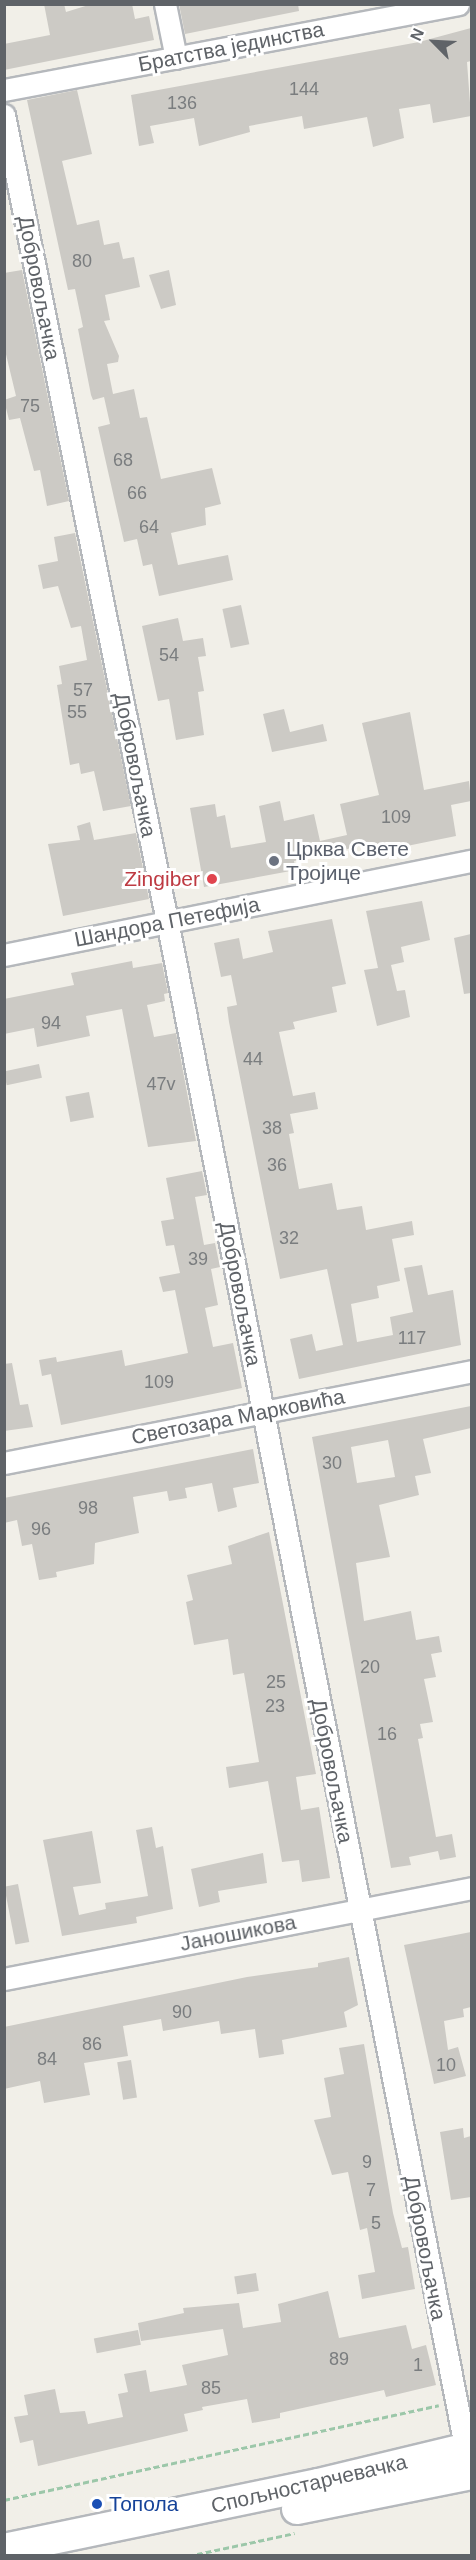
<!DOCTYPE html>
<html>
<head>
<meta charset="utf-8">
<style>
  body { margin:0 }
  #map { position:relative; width:476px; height:2560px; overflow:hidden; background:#f1efe8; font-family:Arial,sans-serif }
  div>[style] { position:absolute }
  .building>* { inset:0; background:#cccac5; transform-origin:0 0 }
  .path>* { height:3px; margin-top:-1.5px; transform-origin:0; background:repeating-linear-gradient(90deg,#9cc7a9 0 6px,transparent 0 9px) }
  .roads { filter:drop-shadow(2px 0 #b5b8bc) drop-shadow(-2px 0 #b5b8bc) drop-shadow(0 2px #b5b8bc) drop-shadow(0 -2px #b5b8bc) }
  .street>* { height:21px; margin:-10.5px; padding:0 10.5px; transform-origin:10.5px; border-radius:10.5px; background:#fff }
  .secondary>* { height:30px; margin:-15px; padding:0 15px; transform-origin:15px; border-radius:15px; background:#fff }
  .dots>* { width:16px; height:16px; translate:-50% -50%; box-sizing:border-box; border:3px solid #fff; border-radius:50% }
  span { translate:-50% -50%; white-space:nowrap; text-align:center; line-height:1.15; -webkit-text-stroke:6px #fff; paint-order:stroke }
  .number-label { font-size:18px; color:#7a7d7f }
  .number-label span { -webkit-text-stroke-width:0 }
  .street-label { font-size:21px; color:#5f6368 }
  .worship-label { font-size:21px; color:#5b616d }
  .left { translate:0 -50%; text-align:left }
  .health-label { font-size:21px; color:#be3a42 }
  .right { translate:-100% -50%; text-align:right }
  .transit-label { font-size:21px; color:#164399 }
  .frame { position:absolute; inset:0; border:6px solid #5f6368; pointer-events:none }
  .north { position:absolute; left:404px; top:12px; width:60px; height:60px; -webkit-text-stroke:4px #fff; paint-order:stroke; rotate:294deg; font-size:16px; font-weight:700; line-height:24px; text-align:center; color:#5f6368 }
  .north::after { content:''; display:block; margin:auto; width:21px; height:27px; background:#5f6368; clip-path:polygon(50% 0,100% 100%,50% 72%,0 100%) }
</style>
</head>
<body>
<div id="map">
  <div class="building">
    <i style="clip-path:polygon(44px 4px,64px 4px,66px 12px,92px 4px,132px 4px,135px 19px,149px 16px,154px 40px,4px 70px,4px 44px,50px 35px)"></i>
    <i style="clip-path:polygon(179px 4px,298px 4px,299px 11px,185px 34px)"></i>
    <i style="clip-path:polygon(471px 28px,471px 61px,467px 62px,471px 116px,433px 123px,430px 104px,399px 109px,404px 138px,373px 147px,367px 117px,304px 129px,302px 116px,249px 126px,250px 132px,199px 146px,194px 118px,150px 126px,154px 143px,139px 146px,131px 95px,419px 42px)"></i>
    <i style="clip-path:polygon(77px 90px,92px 154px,62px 161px,77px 225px,99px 220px,104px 245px,119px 242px,123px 259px,134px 257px,140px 287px,105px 295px,110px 320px,104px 321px,119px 356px,118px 362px,107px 364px,113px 394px,134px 389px,140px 418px,147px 417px,161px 479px,212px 468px,221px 504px,205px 508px,206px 525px,171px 533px,178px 565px,228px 555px,233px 580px,159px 596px,152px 564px,143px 566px,137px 539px,124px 542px,98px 427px,110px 424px,104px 397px,93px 400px,91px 395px,78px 329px,83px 327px,75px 289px,68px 290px,27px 100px)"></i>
    <i style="clip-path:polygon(22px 270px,69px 501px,47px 506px,40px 470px,34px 471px,20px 418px,9px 420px,4px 400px,16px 396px,4px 346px,4px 273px)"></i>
    <i style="clip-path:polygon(169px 270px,176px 305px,161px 309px,149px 275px)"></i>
    <i style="clip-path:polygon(75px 533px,131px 806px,103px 811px,94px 771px,81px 774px,79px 763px,70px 765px,57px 685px,62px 684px,59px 666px,87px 660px,81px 626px,71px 628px,58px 586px,43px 589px,38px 565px,58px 561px,54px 537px)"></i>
    <i style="left:241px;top:605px;width:40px;height:19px;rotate:78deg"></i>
    <i style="clip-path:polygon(178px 618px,183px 641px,203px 638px,206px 656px,198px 657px,204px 691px,198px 692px,204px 735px,176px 740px,169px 699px,158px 701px,142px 626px)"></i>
    <i style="clip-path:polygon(284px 709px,290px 732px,323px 724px,327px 741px,272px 752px,263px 714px)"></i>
    <i style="clip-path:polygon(410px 712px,424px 790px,469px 781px,471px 801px,451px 805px,456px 836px,392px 849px,379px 851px,377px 843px,338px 851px,294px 861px,296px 870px,204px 887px,190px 808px,215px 804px,217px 817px,225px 815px,231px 848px,266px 842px,259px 806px,280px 801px,284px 821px,314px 814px,320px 841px,347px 835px,340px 804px,379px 795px,362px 723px)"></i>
    <i style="clip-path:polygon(90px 822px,94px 840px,136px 833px,149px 899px,63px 916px,48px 844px,80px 840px,77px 826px)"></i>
    <i style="clip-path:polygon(422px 901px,430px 940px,401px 947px,404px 962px,391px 965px,397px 991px,405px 990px,410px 1017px,377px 1026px,364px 970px,378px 968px,366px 911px)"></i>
    <i style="clip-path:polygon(332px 919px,346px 984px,332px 987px,337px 1012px,293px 1022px,295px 1029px,279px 1032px,293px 1096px,315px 1092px,318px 1109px,290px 1114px,294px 1133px,289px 1134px,299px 1189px,332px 1183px,337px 1210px,362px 1206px,366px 1230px,412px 1221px,414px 1235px,392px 1239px,400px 1281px,377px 1286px,379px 1298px,351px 1304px,357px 1342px,393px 1335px,390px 1317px,413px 1312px,404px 1268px,422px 1265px,428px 1295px,453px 1290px,461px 1345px,299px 1379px,290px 1339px,312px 1334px,316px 1351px,343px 1345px,327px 1269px,280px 1279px,229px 1022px,227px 1007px,237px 1005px,231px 975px,221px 977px,214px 943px,239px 938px,243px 959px,273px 952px,268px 931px)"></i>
    <i style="clip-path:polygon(471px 934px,471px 993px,464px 994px,454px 938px)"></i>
    <i style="clip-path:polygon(132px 961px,133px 968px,162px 963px,168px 993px,164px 994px,165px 1001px,147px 1005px,154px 1037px,176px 1033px,196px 1141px,148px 1147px,122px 1009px,86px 1016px,90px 1036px,37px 1047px,34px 1028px,4px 1034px,4px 999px,74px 985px,71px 973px)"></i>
    <i style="left:39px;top:1064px;width:14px;height:36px;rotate:78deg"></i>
    <i style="left:89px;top:1092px;width:26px;height:24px;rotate:79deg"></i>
    <i style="clip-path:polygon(202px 1171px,207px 1195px,195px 1197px,204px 1245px,215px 1243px,220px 1267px,211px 1269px,218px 1305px,205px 1308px,213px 1347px,233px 1343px,242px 1388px,61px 1425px,51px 1374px,42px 1376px,39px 1360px,56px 1357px,57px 1362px,122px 1350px,125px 1366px,188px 1353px,175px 1290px,163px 1292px,159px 1277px,180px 1273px,174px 1245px,166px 1246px,161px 1221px,174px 1219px,166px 1178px)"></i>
    <i style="clip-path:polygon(12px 1363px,20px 1405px,28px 1404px,33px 1427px,4px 1431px,4px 1364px)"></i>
    <i style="clip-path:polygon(evenodd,471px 1406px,471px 1428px,423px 1439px,431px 1473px,415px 1476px,419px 1495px,379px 1505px,390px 1557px,356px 1563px,364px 1621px,411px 1611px,416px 1640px,439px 1636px,442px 1652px,431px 1654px,436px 1677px,424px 1679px,433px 1722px,420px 1724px,423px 1738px,418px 1739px,436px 1837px,452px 1834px,456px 1857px,440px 1860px,438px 1851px,409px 1857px,411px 1865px,391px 1868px,312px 1437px,471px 1406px,388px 1440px,395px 1477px,357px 1483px,351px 1447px,388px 1440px)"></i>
    <i style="clip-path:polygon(253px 1449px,259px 1483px,233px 1488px,237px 1507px,218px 1512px,212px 1483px,185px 1488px,187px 1498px,169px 1501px,167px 1491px,133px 1497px,139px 1533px,95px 1543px,94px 1564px,56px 1572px,57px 1577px,39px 1580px,32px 1544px,22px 1546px,17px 1520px,4px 1523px,4px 1498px)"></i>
    <i style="clip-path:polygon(269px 1532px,316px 1774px,296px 1777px,301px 1810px,319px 1807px,330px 1878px,302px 1882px,299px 1860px,282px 1862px,268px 1781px,229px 1788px,226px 1767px,259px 1762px,244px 1673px,233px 1675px,228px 1639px,194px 1645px,186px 1602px,193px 1600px,187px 1575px,232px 1564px,228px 1546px)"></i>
    <i style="clip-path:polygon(152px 1827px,156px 1848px,163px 1846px,173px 1909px,136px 1917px,137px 1923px,62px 1936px,43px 1840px,92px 1831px,101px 1883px,73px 1887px,79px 1915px,106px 1909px,105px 1903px,148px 1896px,136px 1830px)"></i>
    <i style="clip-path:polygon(263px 1853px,267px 1883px,218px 1891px,220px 1902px,199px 1907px,191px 1869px)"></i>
    <i style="left:18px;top:1884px;width:59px;height:14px;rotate:79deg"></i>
    <i style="clip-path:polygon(471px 1932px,471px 2007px,463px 2009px,464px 2017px,444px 2021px,448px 2050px,458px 2047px,466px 2076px,434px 2084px,404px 1945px)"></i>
    <i style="clip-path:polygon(349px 1957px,358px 2005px,344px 2012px,347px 2027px,282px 2040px,284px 2054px,259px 2058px,255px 2029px,221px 2034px,219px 2021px,163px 2031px,161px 2019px,123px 2026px,128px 2056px,84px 2063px,90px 2095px,44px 2103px,40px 2081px,4px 2089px,4px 2027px,247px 1977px,318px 1967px,318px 1963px)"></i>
    <i style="clip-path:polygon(364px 2044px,393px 2213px,402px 2248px,408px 2247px,415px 2289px,362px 2299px,358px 2275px,375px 2272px,367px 2228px,360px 2230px,348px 2172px,332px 2175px,314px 2120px,331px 2117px,324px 2078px,344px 2074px,339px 2048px)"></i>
    <i style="left:131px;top:2060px;width:38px;height:14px;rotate:81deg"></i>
    <i style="clip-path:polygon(463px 2128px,464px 2138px,471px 2136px,471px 2197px,451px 2200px,440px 2132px)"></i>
    <i style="left:256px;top:2273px;width:18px;height:22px;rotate:81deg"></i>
    <i style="clip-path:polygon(328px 2291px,339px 2338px,406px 2325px,412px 2349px,426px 2345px,436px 2385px,386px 2397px,384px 2390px,280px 2413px,280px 2418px,252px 2423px,247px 2399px,202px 2407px,203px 2410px,184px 2414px,188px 2431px,38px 2466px,33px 2440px,20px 2443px,14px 2417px,28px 2415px,24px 2395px,55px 2389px,60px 2413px,85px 2411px,88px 2424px,123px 2417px,118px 2394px,128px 2392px,124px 2374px,146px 2370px,150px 2392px,187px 2385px,182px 2365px,228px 2355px,223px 2329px,141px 2341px,138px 2323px,184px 2313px,183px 2308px,239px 2303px,243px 2328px,281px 2322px,278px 2304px)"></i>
    <i style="left:138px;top:2330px;width:15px;height:45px;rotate:79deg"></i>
  </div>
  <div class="path">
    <i style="left:4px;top:2500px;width:445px;rotate:-12.3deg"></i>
    <i style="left:188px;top:2556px;width:109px;rotate:-12.1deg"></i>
  </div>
  <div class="roads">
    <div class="street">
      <i style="left:165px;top:4px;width:55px;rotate:78.5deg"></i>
      <i style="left:4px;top:90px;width:462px;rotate:-10.7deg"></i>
      <i style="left:4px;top:115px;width:858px;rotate:78.57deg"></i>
      <i style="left:174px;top:956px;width:1534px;rotate:78.95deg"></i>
      <i style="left:4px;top:955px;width:477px;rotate:-11.4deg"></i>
      <i style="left:4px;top:1463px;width:477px;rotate:-11.1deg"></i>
      <i style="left:4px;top:1979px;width:477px;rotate:-11deg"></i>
    </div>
    <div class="secondary">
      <i style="left:297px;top:2509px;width:178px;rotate:-11.3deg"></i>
      <i style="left:4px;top:2549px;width:321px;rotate:-11.7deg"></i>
      <i style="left:318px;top:2484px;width:158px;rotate:-13.5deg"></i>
    </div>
  </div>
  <div class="dots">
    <i style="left:274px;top:861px;background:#6b7280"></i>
    <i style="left:212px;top:879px;background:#e0444e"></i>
    <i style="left:97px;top:2504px;background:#1a4fb4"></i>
  </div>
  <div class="number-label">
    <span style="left:304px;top:89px">144</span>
    <span style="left:182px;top:103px">136</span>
    <span style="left:82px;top:261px">80</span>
    <span style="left:30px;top:406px">75</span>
    <span style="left:123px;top:460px">68</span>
    <span style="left:137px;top:493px">66</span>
    <span style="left:149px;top:527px">64</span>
    <span style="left:169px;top:655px">54</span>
    <span style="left:83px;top:690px">57</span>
    <span style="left:77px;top:712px">55</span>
    <span style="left:396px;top:817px">109</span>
    <span style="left:51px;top:1023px">94</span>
    <span style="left:253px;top:1059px">44</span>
    <span style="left:161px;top:1084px">47v</span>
    <span style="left:272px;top:1128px">38</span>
    <span style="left:277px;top:1165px">36</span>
    <span style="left:289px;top:1238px">32</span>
    <span style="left:198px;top:1259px">39</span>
    <span style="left:412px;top:1338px">117</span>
    <span style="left:159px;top:1382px">109</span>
    <span style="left:332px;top:1463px">30</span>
    <span style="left:88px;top:1508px">98</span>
    <span style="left:41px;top:1529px">96</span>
    <span style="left:370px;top:1667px">20</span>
    <span style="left:276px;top:1682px">25</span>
    <span style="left:275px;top:1706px">23</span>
    <span style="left:387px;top:1734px">16</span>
    <span style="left:182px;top:2012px">90</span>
    <span style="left:92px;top:2044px">86</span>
    <span style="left:47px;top:2059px">84</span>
    <span style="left:446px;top:2065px">10</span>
    <span style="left:367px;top:2162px">9</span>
    <span style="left:371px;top:2190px">7</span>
    <span style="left:376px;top:2223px">5</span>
    <span style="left:339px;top:2359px">89</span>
    <span style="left:418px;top:2365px">1</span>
    <span style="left:211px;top:2388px">85</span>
  </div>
  <div class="street-label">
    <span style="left:231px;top:47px;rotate:-11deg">Братства јединства</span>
    <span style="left:39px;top:288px;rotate:79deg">Добровољачка</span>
    <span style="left:135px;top:765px;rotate:79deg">Добровољачка</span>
    <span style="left:167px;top:922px;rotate:-11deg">Шандора Петефија</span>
    <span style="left:240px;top:1294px;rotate:79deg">Добровољачка</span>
    <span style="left:238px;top:1417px;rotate:-11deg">Светозара Марковића</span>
    <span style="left:332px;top:1771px;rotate:79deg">Добровољачка</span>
    <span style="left:238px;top:1933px;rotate:-11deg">Јаношикова</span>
    <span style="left:425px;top:2248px;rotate:79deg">Добровољачка</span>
    <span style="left:309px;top:2484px;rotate:-13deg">Спољностарчевачка</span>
  </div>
  <div class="worship-label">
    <span class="left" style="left:286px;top:861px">Црква Свете<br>Тројице</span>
  </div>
  <div class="health-label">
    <span class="right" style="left:200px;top:879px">Zingiber</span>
  </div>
  <div class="transit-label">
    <span class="left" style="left:109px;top:2504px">Топола</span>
  </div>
  <div class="frame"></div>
  <div class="north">N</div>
</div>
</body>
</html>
